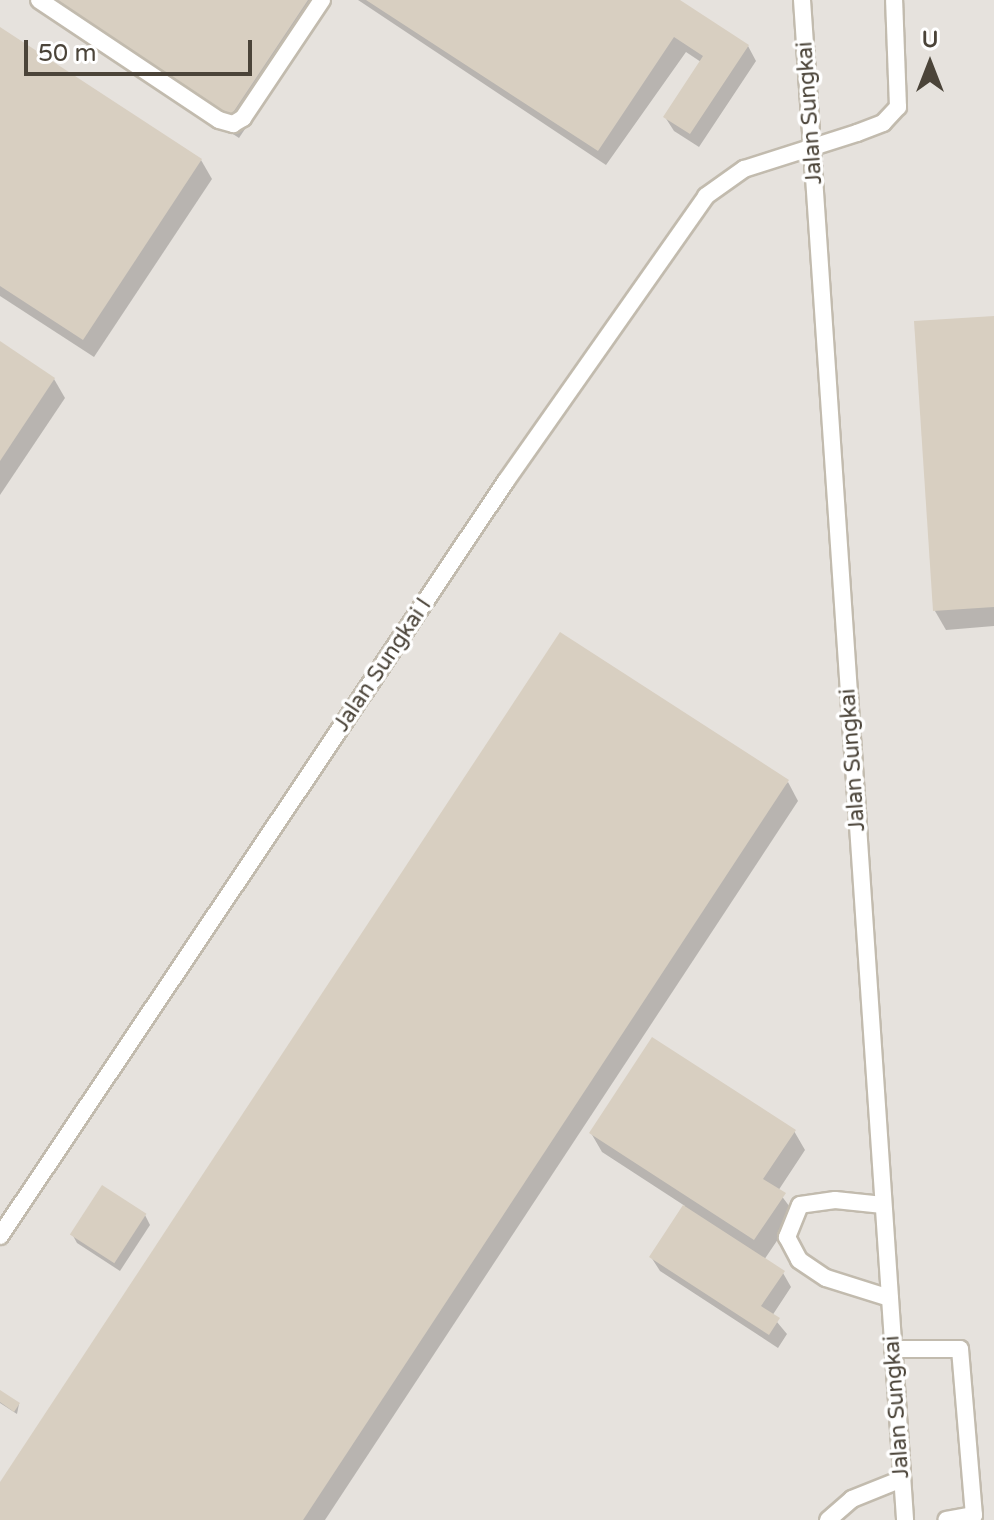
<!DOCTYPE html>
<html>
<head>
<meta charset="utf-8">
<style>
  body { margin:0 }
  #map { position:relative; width:994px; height:1520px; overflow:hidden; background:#f6f3ec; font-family:"Varela Round",sans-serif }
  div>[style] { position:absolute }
  .industrial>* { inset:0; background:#e6e2dd; transform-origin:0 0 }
  .shadow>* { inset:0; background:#0003 }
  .building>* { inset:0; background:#d8cfc1; transform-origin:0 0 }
  .roads { filter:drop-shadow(2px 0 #c2bbae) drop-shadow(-2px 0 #c2bbae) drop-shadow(0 2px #c2bbae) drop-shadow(0 -2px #c2bbae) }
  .lane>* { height:16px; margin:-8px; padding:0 8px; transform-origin:8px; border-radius:8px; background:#fff }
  span { translate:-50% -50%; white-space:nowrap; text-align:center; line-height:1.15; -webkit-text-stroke:7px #fff; paint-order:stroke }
  .street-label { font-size:22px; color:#4b4439 }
  .north { position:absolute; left:890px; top:24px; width:80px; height:80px; -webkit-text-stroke:6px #fff; paint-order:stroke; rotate:0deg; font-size:22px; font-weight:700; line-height:32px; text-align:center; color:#4b4439 }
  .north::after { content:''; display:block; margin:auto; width:28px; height:36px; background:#4b4439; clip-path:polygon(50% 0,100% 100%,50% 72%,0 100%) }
  .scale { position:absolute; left:24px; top:40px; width:228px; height:36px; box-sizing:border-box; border:4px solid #4b4439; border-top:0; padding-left:10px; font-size:24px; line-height:28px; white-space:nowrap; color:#4b4439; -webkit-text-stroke:6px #fff; paint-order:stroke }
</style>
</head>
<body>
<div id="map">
  <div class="industrial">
    <i style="left:0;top:0;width:994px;height:1520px"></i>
  </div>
  <div class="shadow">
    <i style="clip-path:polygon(29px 0,331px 0,239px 138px)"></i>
    <i style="clip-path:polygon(358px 0,677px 0,748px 46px,756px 61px,699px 147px,674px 131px,665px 117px,701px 62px,686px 52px,606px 165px)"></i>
    <i style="clip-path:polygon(0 29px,201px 160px,212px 179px,94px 357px,0 296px)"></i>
    <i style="clip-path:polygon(994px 318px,994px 626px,946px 630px,935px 611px)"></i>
    <i style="clip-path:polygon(0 343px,54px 379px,65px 398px,0 495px)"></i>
    <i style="clip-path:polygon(788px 782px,798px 801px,325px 1520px,0 1520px,0 1486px)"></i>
    <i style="clip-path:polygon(794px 1131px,805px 1150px,778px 1191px,795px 1214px,764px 1260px,783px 1273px,791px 1287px,772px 1316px,787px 1334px,778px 1348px,660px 1271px,651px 1257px,685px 1206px,602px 1152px,591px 1133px)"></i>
    <i style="clip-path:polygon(145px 1215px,150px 1225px,120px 1271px,77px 1243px,72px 1234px)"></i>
    <i style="clip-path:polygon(0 1392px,19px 1404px,17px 1414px,0 1403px)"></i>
  </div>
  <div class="building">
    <i style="clip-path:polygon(45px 0,308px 0,228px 120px)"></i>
    <i style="clip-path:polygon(366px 0,680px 0,749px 45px,690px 134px,663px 117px,703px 56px,674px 37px,598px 151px)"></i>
    <i style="clip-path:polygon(0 27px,202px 159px,83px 340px,0 286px)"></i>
    <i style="clip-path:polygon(994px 316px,994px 607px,933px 611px,914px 321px)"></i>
    <i style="clip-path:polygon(0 341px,55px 378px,0 461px)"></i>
    <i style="clip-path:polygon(560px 632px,789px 780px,303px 1520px,0 1520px,0 1482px)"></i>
    <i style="clip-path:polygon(652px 1037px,796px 1130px,763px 1179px,786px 1193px,754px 1240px,589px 1133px)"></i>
    <i style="left:102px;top:1185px;width:53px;height:59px;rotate:33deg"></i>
    <i style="clip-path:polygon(683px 1205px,785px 1271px,761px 1306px,780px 1318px,769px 1335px,649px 1257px)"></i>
    <i style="clip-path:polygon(0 1390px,20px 1403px,14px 1412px,0 1402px)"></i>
  </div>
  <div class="roads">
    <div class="lane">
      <i style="left:39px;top:0;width:216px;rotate:33.7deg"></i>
      <i style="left:219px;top:120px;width:15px;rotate:16deg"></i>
      <i style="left:233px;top:124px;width:12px;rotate:-31deg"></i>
      <i style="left:243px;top:118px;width:142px;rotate:-56.2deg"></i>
      <i style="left:802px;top:0;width:1523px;rotate:86.12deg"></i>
      <i style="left:883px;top:1205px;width:48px;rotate:-174.1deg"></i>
      <i style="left:835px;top:1200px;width:35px;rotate:172deg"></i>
      <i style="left:800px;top:1205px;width:35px;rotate:112deg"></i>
      <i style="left:787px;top:1237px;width:26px;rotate:62deg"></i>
      <i style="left:799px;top:1260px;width:32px;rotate:34deg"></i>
      <i style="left:826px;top:1278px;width:67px;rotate:17.4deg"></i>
      <i style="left:0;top:1236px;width:909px;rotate:-56.17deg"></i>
      <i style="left:506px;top:481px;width:348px;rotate:-54.9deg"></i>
      <i style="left:706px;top:196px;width:47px;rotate:-35.4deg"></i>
      <i style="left:744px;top:169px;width:119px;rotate:-17.7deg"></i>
      <i style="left:857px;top:133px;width:28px;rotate:-21deg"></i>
      <i style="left:883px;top:123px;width:22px;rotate:-47deg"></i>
      <i style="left:898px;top:107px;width:107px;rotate:-92.1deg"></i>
      <i style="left:893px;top:1349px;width:67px"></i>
      <i style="left:960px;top:1349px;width:167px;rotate:85.2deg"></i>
      <i style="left:974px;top:1515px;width:28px;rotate:170deg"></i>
      <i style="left:828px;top:1520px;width:32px;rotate:-41deg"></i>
      <i style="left:852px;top:1499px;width:54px;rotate:-21.8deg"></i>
    </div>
  </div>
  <div class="street-label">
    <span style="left:810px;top:113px;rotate:-94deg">Jalan Sungkai</span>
    <span style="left:383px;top:665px;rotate:-56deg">Jalan Sungkai I</span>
    <span style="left:853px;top:760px;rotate:-94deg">Jalan Sungkai</span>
    <span style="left:897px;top:1407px;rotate:-94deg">Jalan Sungkai</span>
  </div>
  <div class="north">U</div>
  <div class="scale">50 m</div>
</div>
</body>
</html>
